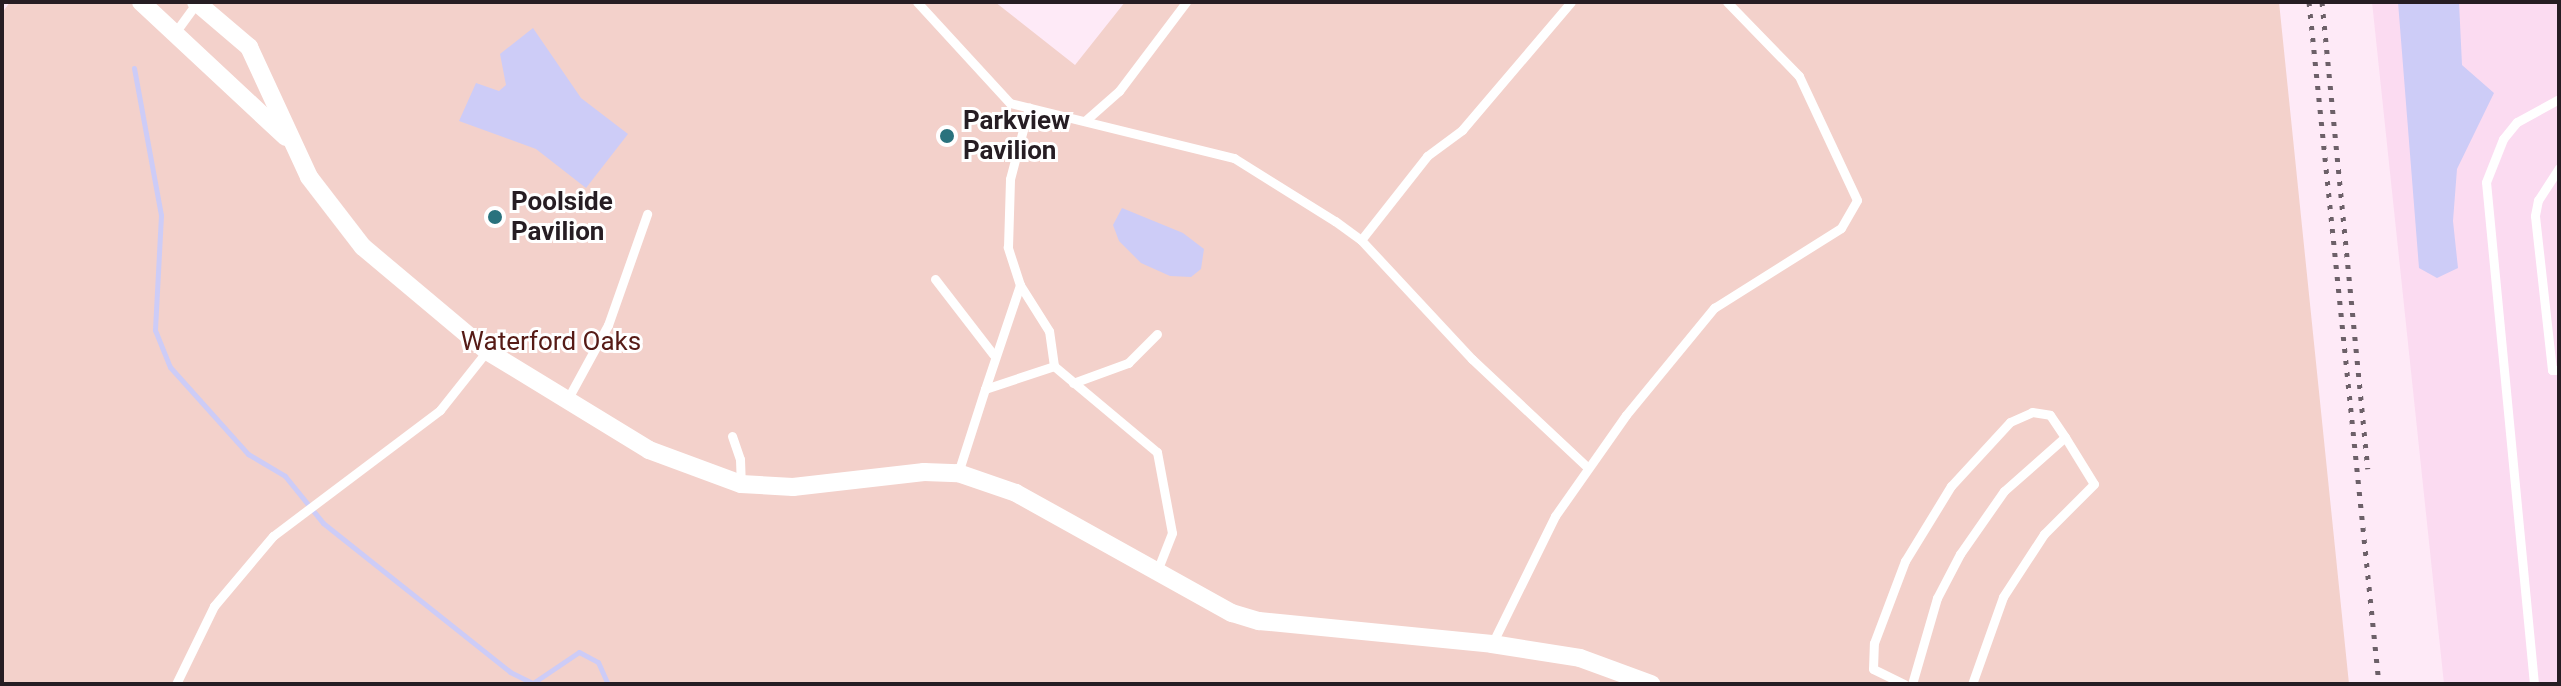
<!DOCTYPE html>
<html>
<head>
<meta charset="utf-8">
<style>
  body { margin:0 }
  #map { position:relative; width:2561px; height:686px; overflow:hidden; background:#feeaf7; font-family:Roboto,sans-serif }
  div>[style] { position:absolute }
  .built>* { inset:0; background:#fbdbf1 }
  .green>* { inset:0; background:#f3d1cb }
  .water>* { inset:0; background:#cdccf7 }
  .stream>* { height:5px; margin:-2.5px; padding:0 2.5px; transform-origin:2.5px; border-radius:2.5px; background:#cdccf7 }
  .service>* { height:9px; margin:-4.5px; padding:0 4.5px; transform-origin:4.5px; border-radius:4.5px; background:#fff }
  .minor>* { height:18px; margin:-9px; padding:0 9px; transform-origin:9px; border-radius:9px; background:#fff }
  .rail>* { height:5px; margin-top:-2.5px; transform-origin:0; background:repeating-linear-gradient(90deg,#6c6068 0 4px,transparent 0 12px) }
  .dots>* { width:22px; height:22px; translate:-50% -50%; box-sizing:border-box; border:4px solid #fff; border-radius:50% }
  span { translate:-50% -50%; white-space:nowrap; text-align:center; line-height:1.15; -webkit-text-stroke:6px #fff; paint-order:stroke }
  .poi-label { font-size:26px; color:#261d23; font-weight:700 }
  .left { translate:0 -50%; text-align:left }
  .park-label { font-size:26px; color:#561b16 }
  .frame { position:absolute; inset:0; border:4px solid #261d23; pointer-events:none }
</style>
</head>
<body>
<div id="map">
  <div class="built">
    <i style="clip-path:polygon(2372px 2px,2559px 2px,2559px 684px,2444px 684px)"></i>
  </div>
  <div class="green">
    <i style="clip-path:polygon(10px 2px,995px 2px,1075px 65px,1125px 2px,2279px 2px,2349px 684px,2px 684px,2px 13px)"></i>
  </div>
  <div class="water">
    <i style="clip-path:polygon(2398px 2px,2459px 2px,2462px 65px,2494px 93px,2457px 169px,2453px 221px,2458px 268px,2437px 278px,2419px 268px)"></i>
    <i style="clip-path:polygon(533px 28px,581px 98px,628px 134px,586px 188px,536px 149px,459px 121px,476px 83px,499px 91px,506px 85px,500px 54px)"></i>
    <i style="clip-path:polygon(1122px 208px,1183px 233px,1204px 249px,1201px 269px,1191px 277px,1170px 276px,1141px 263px,1119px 241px,1113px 225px)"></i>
  </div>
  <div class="stream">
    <i style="left:134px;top:68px;width:149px;rotate:79.6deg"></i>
    <i style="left:161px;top:215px;width:115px;rotate:93deg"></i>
    <i style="left:155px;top:330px;width:40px;rotate:68deg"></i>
    <i style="left:170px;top:367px;width:117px;rotate:48.1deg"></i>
    <i style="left:248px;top:454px;width:43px;rotate:30.7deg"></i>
    <i style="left:285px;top:476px;width:60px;rotate:51deg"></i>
    <i style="left:323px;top:523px;width:239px;rotate:38.5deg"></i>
    <i style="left:510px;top:672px;width:25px;rotate:26deg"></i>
    <i style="left:533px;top:683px;width:55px;rotate:-34deg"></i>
    <i style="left:579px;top:652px;width:21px;rotate:28deg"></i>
    <i style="left:598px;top:662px;width:24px;rotate:66deg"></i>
  </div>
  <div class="service">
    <i style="left:917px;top:2px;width:137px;rotate:47.4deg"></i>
    <i style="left:1010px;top:103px;width:231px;rotate:13.8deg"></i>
    <i style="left:1234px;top:158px;width:119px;rotate:32deg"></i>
    <i style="left:1335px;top:221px;width:32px;rotate:36deg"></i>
    <i style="left:1361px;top:240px;width:163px;rotate:47deg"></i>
    <i style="left:1472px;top:359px;width:159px;rotate:43.2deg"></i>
    <i style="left:177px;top:30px;width:34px;rotate:-54deg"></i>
    <i style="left:1086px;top:120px;width:44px;rotate:-41.3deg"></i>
    <i style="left:1119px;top:91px;width:111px;rotate:-53deg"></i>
    <i style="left:2559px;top:168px;width:38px;rotate:123deg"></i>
    <i style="left:2538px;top:200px;width:16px;rotate:101deg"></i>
    <i style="left:2535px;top:216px;width:155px;rotate:83.7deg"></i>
    <i style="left:2552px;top:370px;width:7px"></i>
    <i style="left:1361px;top:240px;width:107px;rotate:-51.8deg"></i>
    <i style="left:1427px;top:156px;width:44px;rotate:-36.6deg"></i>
    <i style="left:1462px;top:130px;width:168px;rotate:-49.6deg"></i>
    <i style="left:935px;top:279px;width:95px;rotate:52.3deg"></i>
    <i style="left:1054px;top:366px;width:134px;rotate:39.9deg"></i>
    <i style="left:1157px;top:452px;width:82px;rotate:79.5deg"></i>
    <i style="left:1172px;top:533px;width:41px;rotate:111.5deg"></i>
    <i style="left:1073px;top:383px;width:59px;rotate:-20deg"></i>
    <i style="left:1128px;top:363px;width:41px;rotate:-45deg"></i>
    <i style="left:985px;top:389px;width:110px;rotate:-71.4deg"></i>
    <i style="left:566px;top:402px;width:88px;rotate:-61.4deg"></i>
    <i style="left:608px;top:325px;width:118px;rotate:-70.6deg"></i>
    <i style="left:732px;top:436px;width:24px;rotate:71deg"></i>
    <i style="left:740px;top:459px;width:25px;rotate:88deg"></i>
    <i style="left:958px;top:473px;width:88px;rotate:-72.2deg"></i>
    <i style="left:985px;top:389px;width:73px;rotate:-18.4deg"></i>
    <i style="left:1054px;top:366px;width:35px;rotate:-98deg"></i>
    <i style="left:1049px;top:331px;width:54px;rotate:-122.2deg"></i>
    <i style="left:1020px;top:285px;width:40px;rotate:-108deg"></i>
    <i style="left:1008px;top:247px;width:68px;rotate:-88.3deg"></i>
    <i style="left:1010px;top:179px;width:74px;rotate:-75.2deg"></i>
    <i style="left:1492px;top:644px;width:143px;rotate:-63.8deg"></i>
    <i style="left:1555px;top:516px;width:123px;rotate:-54.9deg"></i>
    <i style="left:1626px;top:415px;width:139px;rotate:-50.6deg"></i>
    <i style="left:1714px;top:308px;width:150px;rotate:-32.2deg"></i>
    <i style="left:1841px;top:228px;width:32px;rotate:-60deg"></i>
    <i style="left:1857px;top:200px;width:137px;rotate:-115.1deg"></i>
    <i style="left:1799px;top:76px;width:103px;rotate:-134.2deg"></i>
    <i style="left:176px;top:684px;width:87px;rotate:-64deg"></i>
    <i style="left:214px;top:606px;width:92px;rotate:-49.9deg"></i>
    <i style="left:273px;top:536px;width:209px;rotate:-37deg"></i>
    <i style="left:440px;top:410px;width:75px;rotate:-51.5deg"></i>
    <i style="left:1904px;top:684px;width:34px;rotate:-154deg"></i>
    <i style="left:1873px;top:669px;width:26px;rotate:-88deg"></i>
    <i style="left:1874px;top:643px;width:88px;rotate:-69.3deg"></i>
    <i style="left:1905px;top:561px;width:88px;rotate:-58.5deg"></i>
    <i style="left:1951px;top:486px;width:87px;rotate:-47.3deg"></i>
    <i style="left:2010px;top:422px;width:24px;rotate:-24deg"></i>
    <i style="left:2032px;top:412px;width:18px;rotate:9deg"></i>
    <i style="left:2050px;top:415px;width:27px;rotate:56deg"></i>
    <i style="left:1912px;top:684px;width:90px;rotate:-73.8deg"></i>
    <i style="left:1937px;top:598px;width:50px;rotate:-62.4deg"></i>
    <i style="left:1960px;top:554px;width:77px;rotate:-55.1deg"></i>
    <i style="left:2004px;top:491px;width:81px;rotate:-41.5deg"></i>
    <i style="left:2065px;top:437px;width:55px;rotate:58.3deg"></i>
    <i style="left:2094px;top:484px;width:71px;rotate:135deg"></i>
    <i style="left:2044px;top:534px;width:75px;rotate:123.1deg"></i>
    <i style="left:2003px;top:597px;width:92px;rotate:109.6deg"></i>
    <i style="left:2534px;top:684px;width:504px;rotate:-95.46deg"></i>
    <i style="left:2486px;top:182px;width:46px;rotate:-68.4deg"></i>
    <i style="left:2503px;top:139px;width:22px;rotate:-51deg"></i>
    <i style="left:2517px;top:122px;width:48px;rotate:-28.7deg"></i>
  </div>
  <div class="minor">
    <i style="left:141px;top:2px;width:198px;rotate:43deg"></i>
    <i style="left:196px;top:2px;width:70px;rotate:40.3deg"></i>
    <i style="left:249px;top:47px;width:143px;rotate:65.2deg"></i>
    <i style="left:309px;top:177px;width:88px;rotate:52.4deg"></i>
    <i style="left:363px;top:247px;width:162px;rotate:40deg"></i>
    <i style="left:487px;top:351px;width:190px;rotate:31.4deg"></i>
    <i style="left:649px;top:450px;width:98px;rotate:20.3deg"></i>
    <i style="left:741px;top:484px;width:52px;rotate:3.3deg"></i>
    <i style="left:793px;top:487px;width:132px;rotate:-6.5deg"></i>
    <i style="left:924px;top:472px;width:34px;rotate:2deg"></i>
    <i style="left:958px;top:473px;width:61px;rotate:19deg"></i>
    <i style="left:1016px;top:493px;width:247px;rotate:29.1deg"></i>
    <i style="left:1232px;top:613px;width:28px;rotate:17deg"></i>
    <i style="left:1259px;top:621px;width:234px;rotate:5.6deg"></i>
    <i style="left:1492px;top:644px;width:89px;rotate:9deg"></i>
    <i style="left:1580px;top:658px;width:76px;rotate:20.1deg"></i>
  </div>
  <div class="rail">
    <i style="left:2309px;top:2px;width:686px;rotate:84.14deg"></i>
    <i style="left:2322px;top:2px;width:469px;rotate:84.4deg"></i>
  </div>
  <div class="dots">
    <i style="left:947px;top:136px;background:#2a727d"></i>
    <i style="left:495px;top:217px;background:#2a727d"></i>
  </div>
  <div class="poi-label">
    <span class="left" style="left:963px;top:136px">Parkview<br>Pavilion</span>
    <span class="left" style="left:511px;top:217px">Poolside<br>Pavilion</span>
  </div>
  <div class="park-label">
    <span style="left:551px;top:342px">Waterford Oaks</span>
  </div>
  <div class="frame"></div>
</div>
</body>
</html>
